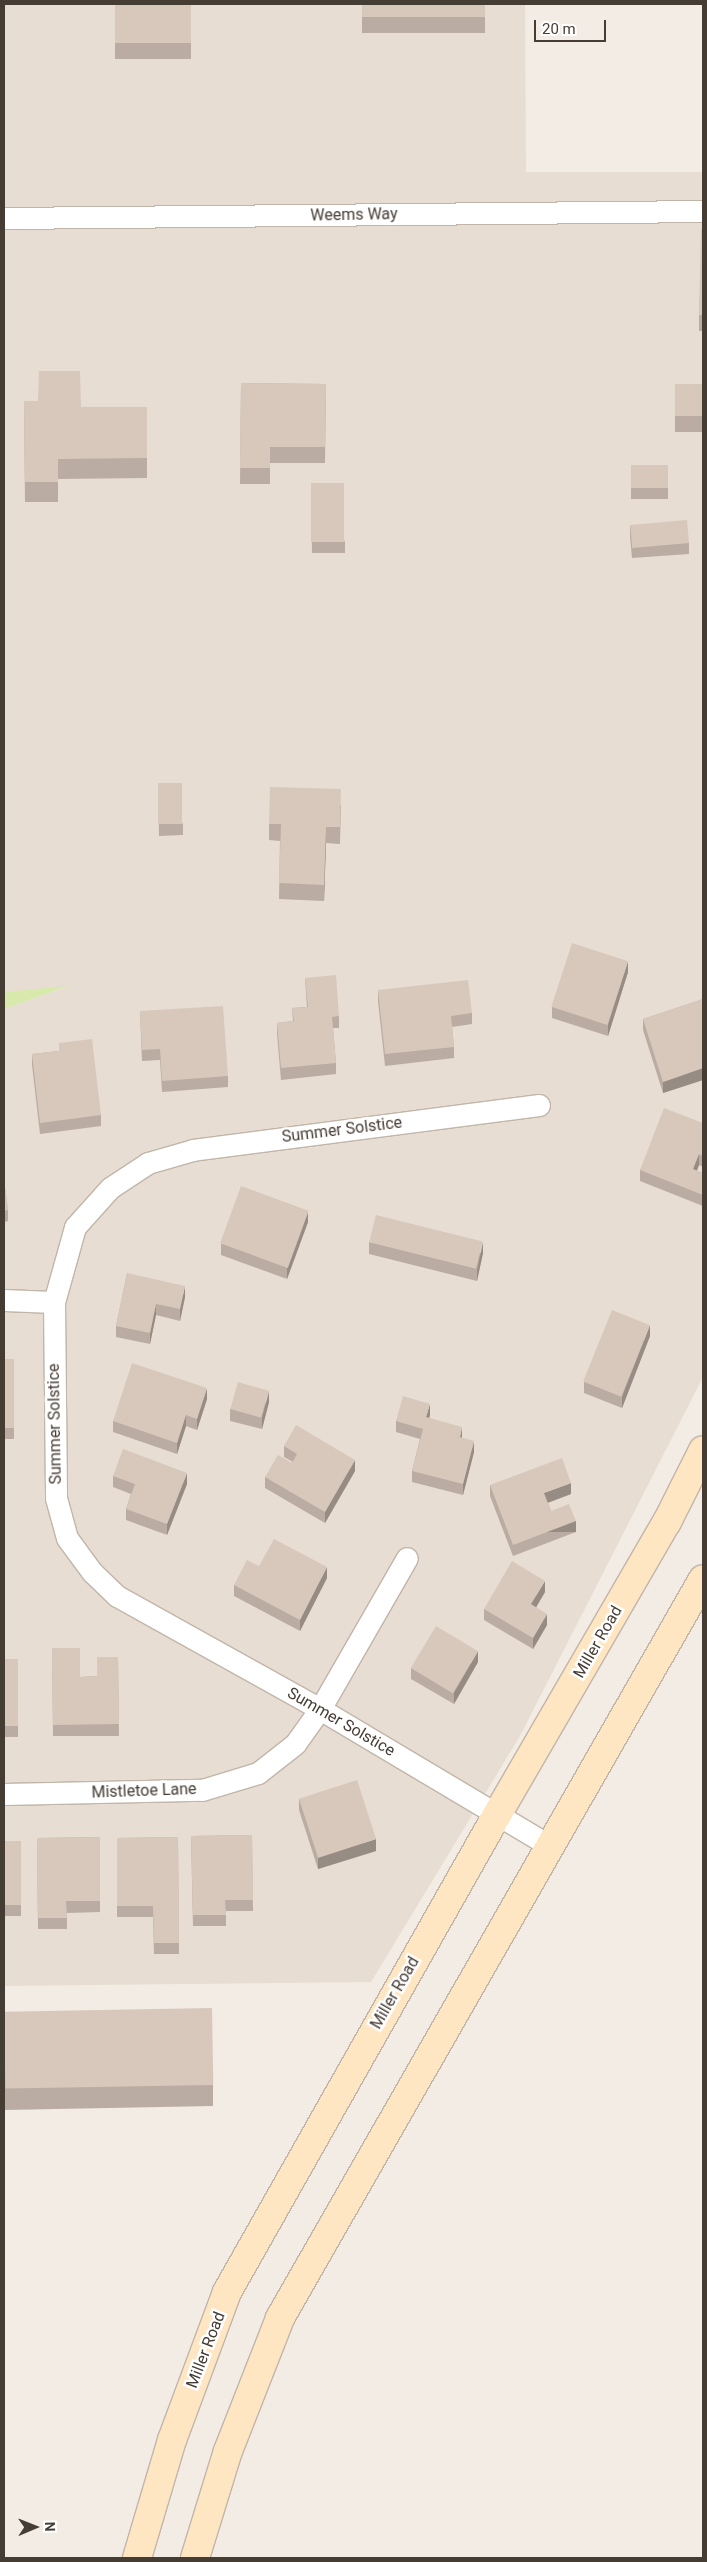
<!DOCTYPE html>
<html>
<head>
<meta charset="utf-8">
<style>
  body { margin:0 }
  #map { position:relative; width:707px; height:2562px; overflow:hidden; background:#f3ece4; font-family:Roboto,sans-serif }
  div>[style] { position:absolute }
  .residential>* { inset:0; background:#e7ddd2 }
  .green>* { inset:0; background:#d7e9ab }
  .roads { filter:drop-shadow(1px 0 #c1b5a9) drop-shadow(-1px 0 #c1b5a9) drop-shadow(0 1px #c1b5a9) drop-shadow(0 -1px #c1b5a9) }
  .minor>* { height:21px; margin:-10.5px; padding:0 10.5px; transform-origin:10.5px; border-radius:10.5px; background:#fff }
  .secondary>* { height:28px; margin:-14px; padding:0 14px; transform-origin:14px; border-radius:14px; background:#ffe6c2 }
  .wall>* { inset:0; background:#baaca2; transform-origin:0 0 }
  .shaded-wall>* { inset:0; background:#978c84; transform-origin:0 0 }
  .building>* { inset:0; background:#d8c8bc; transform-origin:0 0 }
  span { translate:-50% -50%; white-space:nowrap; text-align:center; line-height:1.15; -webkit-text-stroke:5px #fff; paint-order:stroke }
  .street-label { font-size:16px; color:#453c34 }
  .frame { position:absolute; inset:0; border:5px solid #453c34; pointer-events:none }
  .north { position:absolute; left:10px; top:2502px; width:50px; height:50px; -webkit-text-stroke:4px #fff; paint-order:stroke; rotate:89deg; font-size:14px; font-weight:700; line-height:20px; text-align:center; color:#453c34 }
  .north::after { content:''; display:block; margin:auto; width:18px; height:22px; background:#453c34; clip-path:polygon(50% 0,100% 100%,50% 72%,0 100%) }
  .scale { position:absolute; left:534px; top:20px; width:72px; height:22px; box-sizing:border-box; border:2px solid #453c34; border-top:0; padding-left:6px; font-size:15px; line-height:18px; white-space:nowrap; color:#453c34; -webkit-text-stroke:4px #fff; paint-order:stroke }
</style>
</head>
<body>
<div id="map">
  <div class="residential">
    <i style="clip-path:polygon(4px 4px,525px 4px,526px 172px,703px 172px,703px 1377px,520px 1736px,371px 1982px,4px 1986px,4px 1009px,66px 987px,4px 992px)"></i>
  </div>
  <div class="green">
    <i style="clip-path:polygon(68px 986px,4px 1009px,4px 992px)"></i>
  </div>
  <div class="roads">
    <div class="minor">
      <i style="left:4px;top:218px;width:699px;rotate:-0.57deg"></i>
      <i style="left:539px;top:1105px;width:349px;rotate:172.6deg"></i>
      <i style="left:193px;top:1150px;width:47px;rotate:163.9deg"></i>
      <i style="left:148px;top:1163px;width:45px;rotate:146.7deg"></i>
      <i style="left:110px;top:1188px;width:52px;rotate:131.9deg"></i>
      <i style="left:75px;top:1227px;width:78px;rotate:105.6deg"></i>
      <i style="left:54px;top:1302px;width:196px;rotate:89.4deg"></i>
      <i style="left:56px;top:1498px;width:41px;rotate:74.6deg"></i>
      <i style="left:67px;top:1538px;width:42px;rotate:53.7deg"></i>
      <i style="left:92px;top:1572px;width:35px;rotate:44deg"></i>
      <i style="left:117px;top:1596px;width:232px;rotate:29.1deg"></i>
      <i style="left:320px;top:1709px;width:268px;rotate:30.8deg"></i>
      <i style="left:4px;top:1300px;width:50px;rotate:2.3deg"></i>
      <i style="left:4px;top:1794px;width:198px;rotate:-1.2deg"></i>
      <i style="left:202px;top:1790px;width:59px;rotate:-16.9deg"></i>
      <i style="left:258px;top:1773px;width:47px;rotate:-38.1deg"></i>
      <i style="left:295px;top:1744px;width:43px;rotate:-54.5deg"></i>
      <i style="left:320px;top:1709px;width:174px;rotate:-60.1deg"></i>
    </div>
    <div class="secondary">
      <i style="left:137px;top:2558px;width:123px;rotate:-73.5deg"></i>
      <i style="left:172px;top:2440px;width:158px;rotate:-69.6deg"></i>
      <i style="left:227px;top:2292px;width:550px;rotate:-60.5deg"></i>
      <i style="left:498px;top:1813px;width:337px;rotate:-59.9deg"></i>
      <i style="left:667px;top:1522px;width:80px;rotate:-63.4deg"></i>
      <i style="left:195px;top:2558px;width:112px;rotate:-72.9deg"></i>
      <i style="left:228px;top:2451px;width:143px;rotate:-68.6deg"></i>
      <i style="left:280px;top:2318px;width:851px;rotate:-60.21deg"></i>
    </div>
  </div>
  <div class="wall">
    <i style="left:115px;top:4px;width:76px;height:55px"></i>
    <i style="left:362px;top:4px;width:123px;height:29px"></i>
    <i style="clip-path:polygon(703px 229px,703px 331px,699px 331px,699px 315px)"></i>
    <i style="clip-path:polygon(241px 383px,326px 384px,325px 463px,270px 463px,270px 484px,240px 484px)"></i>
    <i style="left:675px;top:384px;width:28px;height:48px"></i>
    <i style="clip-path:polygon(24px 401px,81px 407px,147px 407px,147px 478px,58px 479px,58px 502px,25px 502px)"></i>
    <i style="left:631px;top:465px;width:37px;height:34px"></i>
    <i style="clip-path:polygon(311px 483px,345px 542px,345px 553px,312px 553px)"></i>
    <i style="clip-path:polygon(630px 525px,689px 543px,689px 554px,632px 558px,630px 536px)"></i>
    <i style="clip-path:polygon(158px 783px,183px 824px,183px 835px,159px 836px)"></i>
    <i style="clip-path:polygon(341px 805px,340px 844px,326px 843px,324px 901px,279px 899px,280px 841px,269px 840px,269px 824px)"></i>
    <i style="clip-path:polygon(628px 972px,608px 1036px,552px 1018px,552px 1007px)"></i>
    <i style="clip-path:polygon(305px 978px,339px 1016px,339px 1028px,333px 1028px,336px 1063px,336px 1074px,281px 1080px,277px 1034px,277px 1023px,293px 1021px,292px 1008px,307px 1007px)"></i>
    <i style="clip-path:polygon(378px 990px,472px 1013px,472px 1024px,452px 1027px,454px 1047px,454px 1058px,385px 1066px,378px 1001px)"></i>
    <i style="clip-path:polygon(703px 999px,703px 1080px,663px 1093px,643px 1030px,643px 1019px)"></i>
    <i style="clip-path:polygon(140px 1011px,228px 1076px,228px 1087px,162px 1092px,160px 1060px,142px 1061px)"></i>
    <i style="clip-path:polygon(59px 1043px,101px 1115px,101px 1126px,40px 1134px,32px 1065px,32px 1054px,59px 1051px)"></i>
    <i style="clip-path:polygon(703px 1123px,703px 1167px,699px 1165px,697px 1171px,703px 1173px,703px 1206px,640px 1181px,640px 1170px)"></i>
    <i style="clip-path:polygon(4px 1180px,8px 1210px,8px 1221px,4px 1222px)"></i>
    <i style="clip-path:polygon(308px 1222px,287px 1279px,221px 1255px,221px 1244px)"></i>
    <i style="clip-path:polygon(369px 1242px,483px 1253px,477px 1281px,369px 1254px)"></i>
    <i style="clip-path:polygon(127px 1273px,185px 1297px,180px 1321px,156px 1315px,150px 1344px,116px 1337px,116px 1326px)"></i>
    <i style="clip-path:polygon(650px 1336px,622px 1408px,584px 1393px,584px 1382px)"></i>
    <i style="left:4px;top:1359px;width:10px;height:80px"></i>
    <i style="clip-path:polygon(207px 1399px,197px 1430px,186px 1426px,177px 1454px,113px 1432px,113px 1421px)"></i>
    <i style="clip-path:polygon(269px 1402px,262px 1429px,230px 1421px,230px 1409px)"></i>
    <i style="clip-path:polygon(430px 1415px,429px 1418px,462px 1438px,474px 1452px,463px 1495px,412px 1482px,412px 1471px,420px 1439px,396px 1432px,396px 1421px)"></i>
    <i style="clip-path:polygon(284px 1446px,355px 1471px,325px 1523px,265px 1488px,265px 1477px,293px 1462px,284px 1457px)"></i>
    <i style="clip-path:polygon(113px 1476px,187px 1484px,167px 1535px,126px 1520px,126px 1509px,131px 1494px,113px 1487px)"></i>
    <i style="clip-path:polygon(490px 1485px,571px 1494px,548px 1503px,551px 1511px,576px 1532px,513px 1556px,490px 1496px)"></i>
    <i style="clip-path:polygon(327px 1578px,300px 1631px,234px 1596px,234px 1585px)"></i>
    <i style="clip-path:polygon(545px 1592px,536px 1607px,547px 1625px,533px 1649px,484px 1620px,484px 1609px)"></i>
    <i style="clip-path:polygon(52px 1648px,80px 1677px,97px 1676px,118px 1657px,119px 1736px,53px 1736px)"></i>
    <i style="left:4px;top:1659px;width:14px;height:78px"></i>
    <i style="clip-path:polygon(478px 1662px,454px 1704px,411px 1679px,411px 1668px)"></i>
    <i style="clip-path:polygon(299px 1799px,376px 1851px,318px 1869px,299px 1810px)"></i>
    <i style="clip-path:polygon(252px 1835px,253px 1911px,226px 1911px,226px 1926px,193px 1926px,191px 1836px)"></i>
    <i style="clip-path:polygon(100px 1837px,100px 1912px,67px 1913px,67px 1929px,38px 1929px,37px 1838px)"></i>
    <i style="clip-path:polygon(178px 1837px,179px 1954px,154px 1954px,153px 1917px,117px 1917px,117px 1838px)"></i>
    <i style="left:4px;top:1841px;width:17px;height:75px"></i>
    <i style="clip-path:polygon(4px 2013px,213px 2085px,213px 2106px,4px 2110px)"></i>
  </div>
  <div class="shaded-wall">
    <i style="clip-path:polygon(326px 827px,326px 843px,324px 901px,324px 885px)"></i>
    <i style="clip-path:polygon(628px 961px,628px 972px,608px 1036px,608px 1025px)"></i>
    <i style="clip-path:polygon(703px 1068px,703px 1080px,663px 1093px,663px 1082px)"></i>
    <i style="clip-path:polygon(699px 1154px,699px 1165px,693px 1180px,693px 1169px)"></i>
    <i style="clip-path:polygon(308px 1211px,308px 1222px,287px 1279px,287px 1268px)"></i>
    <i style="clip-path:polygon(483px 1242px,483px 1253px,477px 1281px,477px 1270px)"></i>
    <i style="clip-path:polygon(185px 1286px,185px 1297px,180px 1321px,180px 1309px)"></i>
    <i style="clip-path:polygon(156px 1304px,156px 1315px,150px 1344px,150px 1333px)"></i>
    <i style="clip-path:polygon(650px 1325px,650px 1336px,622px 1408px,622px 1397px)"></i>
    <i style="clip-path:polygon(207px 1388px,207px 1399px,197px 1430px,197px 1419px)"></i>
    <i style="clip-path:polygon(269px 1391px,269px 1402px,262px 1429px,262px 1418px)"></i>
    <i style="clip-path:polygon(430px 1404px,430px 1415px,426px 1428px,426px 1417px)"></i>
    <i style="clip-path:polygon(186px 1415px,186px 1426px,177px 1454px,177px 1443px)"></i>
    <i style="clip-path:polygon(462px 1427px,462px 1438px,460px 1437px)"></i>
    <i style="clip-path:polygon(474px 1441px,474px 1452px,463px 1495px,463px 1484px)"></i>
    <i style="clip-path:polygon(355px 1460px,355px 1471px,325px 1523px,325px 1512px)"></i>
    <i style="clip-path:polygon(187px 1473px,187px 1484px,167px 1535px,167px 1524px)"></i>
    <i style="clip-path:polygon(571px 1483px,571px 1494px,544px 1504px,544px 1493px)"></i>
    <i style="left:576px;top:1521px;width:11px;height:67px;rotate:90deg"></i>
    <i style="clip-path:polygon(327px 1567px,327px 1578px,300px 1631px,300px 1620px)"></i>
    <i style="clip-path:polygon(545px 1581px,545px 1592px,531px 1616px,531px 1604px)"></i>
    <i style="clip-path:polygon(547px 1614px,547px 1625px,533px 1649px,533px 1638px)"></i>
    <i style="clip-path:polygon(478px 1651px,478px 1662px,454px 1704px,454px 1693px)"></i>
    <i style="clip-path:polygon(376px 1839px,376px 1851px,318px 1869px,318px 1858px)"></i>
  </div>
  <div class="building">
    <i style="left:115px;top:4px;width:76px;height:39px"></i>
    <i style="left:362px;top:4px;width:123px;height:13px"></i>
    <i style="clip-path:polygon(701px 229px,703px 229px,703px 315px,699px 315px)"></i>
    <i style="clip-path:polygon(39px 371px,80px 371px,81px 407px,147px 407px,147px 458px,58px 459px,58px 482px,25px 482px,24px 401px,38px 401px)"></i>
    <i style="clip-path:polygon(241px 383px,326px 384px,325px 447px,270px 447px,270px 468px,240px 468px)"></i>
    <i style="left:675px;top:384px;width:28px;height:32px"></i>
    <i style="left:631px;top:465px;width:37px;height:23px"></i>
    <i style="left:311px;top:483px;width:33px;height:59px"></i>
    <i style="left:687px;top:520px;width:23px;height:57px;rotate:85deg"></i>
    <i style="left:158px;top:783px;width:24px;height:41px"></i>
    <i style="clip-path:polygon(270px 787px,341px 789px,340px 827px,326px 827px,324px 885px,279px 883px,281px 824px,269px 824px)"></i>
    <i style="left:572px;top:943px;width:59px;height:67px;rotate:18deg"></i>
    <i style="clip-path:polygon(336px 975px,339px 1016px,332px 1017px,336px 1063px,281px 1068px,277px 1023px,294px 1021px,292px 1008px,308px 1007px,305px 978px)"></i>
    <i style="clip-path:polygon(468px 980px,472px 1013px,451px 1016px,454px 1047px,385px 1054px,378px 990px)"></i>
    <i style="clip-path:polygon(703px 999px,703px 1068px,663px 1082px,643px 1019px)"></i>
    <i style="clip-path:polygon(223px 1006px,228px 1076px,162px 1081px,160px 1049px,142px 1050px,140px 1011px)"></i>
    <i style="clip-path:polygon(92px 1039px,101px 1115px,40px 1123px,32px 1054px,59px 1051px,59px 1043px)"></i>
    <i style="clip-path:polygon(664px 1108px,703px 1123px,703px 1156px,699px 1154px,693px 1169px,703px 1173px,703px 1195px,640px 1170px)"></i>
    <i style="clip-path:polygon(4px 1180px,8px 1210px,4px 1211px)"></i>
    <i style="left:241px;top:1186px;width:72px;height:61px;rotate:20deg"></i>
    <i style="left:376px;top:1215px;width:110px;height:28px;rotate:14deg"></i>
    <i style="clip-path:polygon(127px 1273px,185px 1286px,180px 1309px,156px 1304px,150px 1333px,116px 1326px)"></i>
    <i style="left:612px;top:1310px;width:41px;height:77px;rotate:22deg"></i>
    <i style="left:4px;top:1359px;width:10px;height:69px"></i>
    <i style="clip-path:polygon(132px 1363px,207px 1388px,197px 1419px,186px 1415px,177px 1443px,113px 1421px)"></i>
    <i style="left:238px;top:1382px;width:32px;height:28px;rotate:16deg"></i>
    <i style="clip-path:polygon(403px 1396px,430px 1404px,426px 1417px,462px 1427px,460px 1437px,474px 1441px,463px 1484px,412px 1471px,423px 1429px,396px 1421px)"></i>
    <i style="clip-path:polygon(296px 1425px,355px 1460px,325px 1512px,265px 1477px,278px 1455px,292px 1463px,297px 1454px,284px 1446px)"></i>
    <i style="clip-path:polygon(123px 1449px,187px 1473px,167px 1524px,126px 1509px,135px 1484px,113px 1476px)"></i>
    <i style="clip-path:polygon(562px 1458px,571px 1483px,544px 1493px,551px 1511px,569px 1504px,576px 1521px,513px 1545px,490px 1485px)"></i>
    <i style="clip-path:polygon(274px 1539px,327px 1567px,300px 1620px,234px 1585px,247px 1560px,259px 1566px)"></i>
    <i style="clip-path:polygon(512px 1561px,545px 1581px,531px 1604px,547px 1614px,533px 1638px,484px 1609px)"></i>
    <i style="left:436px;top:1626px;width:49px;height:49px;rotate:31deg"></i>
    <i style="clip-path:polygon(52px 1648px,80px 1648px,80px 1677px,97px 1676px,97px 1657px,118px 1657px,119px 1724px,53px 1725px)"></i>
    <i style="left:4px;top:1659px;width:14px;height:67px"></i>
    <i style="left:357px;top:1780px;width:62px;height:61px;rotate:72deg"></i>
    <i style="clip-path:polygon(252px 1835px,253px 1900px,225px 1900px,226px 1915px,193px 1915px,191px 1836px)"></i>
    <i style="clip-path:polygon(100px 1837px,100px 1901px,66px 1901px,67px 1918px,38px 1918px,37px 1838px)"></i>
    <i style="clip-path:polygon(178px 1837px,179px 1943px,154px 1943px,153px 1906px,117px 1906px,117px 1838px)"></i>
    <i style="left:4px;top:1841px;width:17px;height:64px"></i>
    <i style="left:212px;top:2008px;width:77px;height:208px;rotate:89deg"></i>
  </div>
  <div class="street-label">
    <span style="left:354px;top:215px;rotate:-1deg">Weems Way</span>
    <span style="left:342px;top:1130px;rotate:-7deg">Summer Solstice</span>
    <span style="left:55px;top:1424px;rotate:-91deg">Summer Solstice</span>
    <span style="left:598px;top:1642px;rotate:-60deg">Miller Road</span>
    <span style="left:341px;top:1722px;rotate:30deg">Summer Solstice</span>
    <span style="left:144px;top:1791px;rotate:-2deg">Mistletoe Lane</span>
    <span style="left:395px;top:1993px;rotate:-60deg">Miller Road</span>
    <span style="left:206px;top:2350px;rotate:-69deg">Miller Road</span>
  </div>
  <div class="frame"></div>
  <div class="north">N</div>
  <div class="scale">20 m</div>
</div>
</body>
</html>
